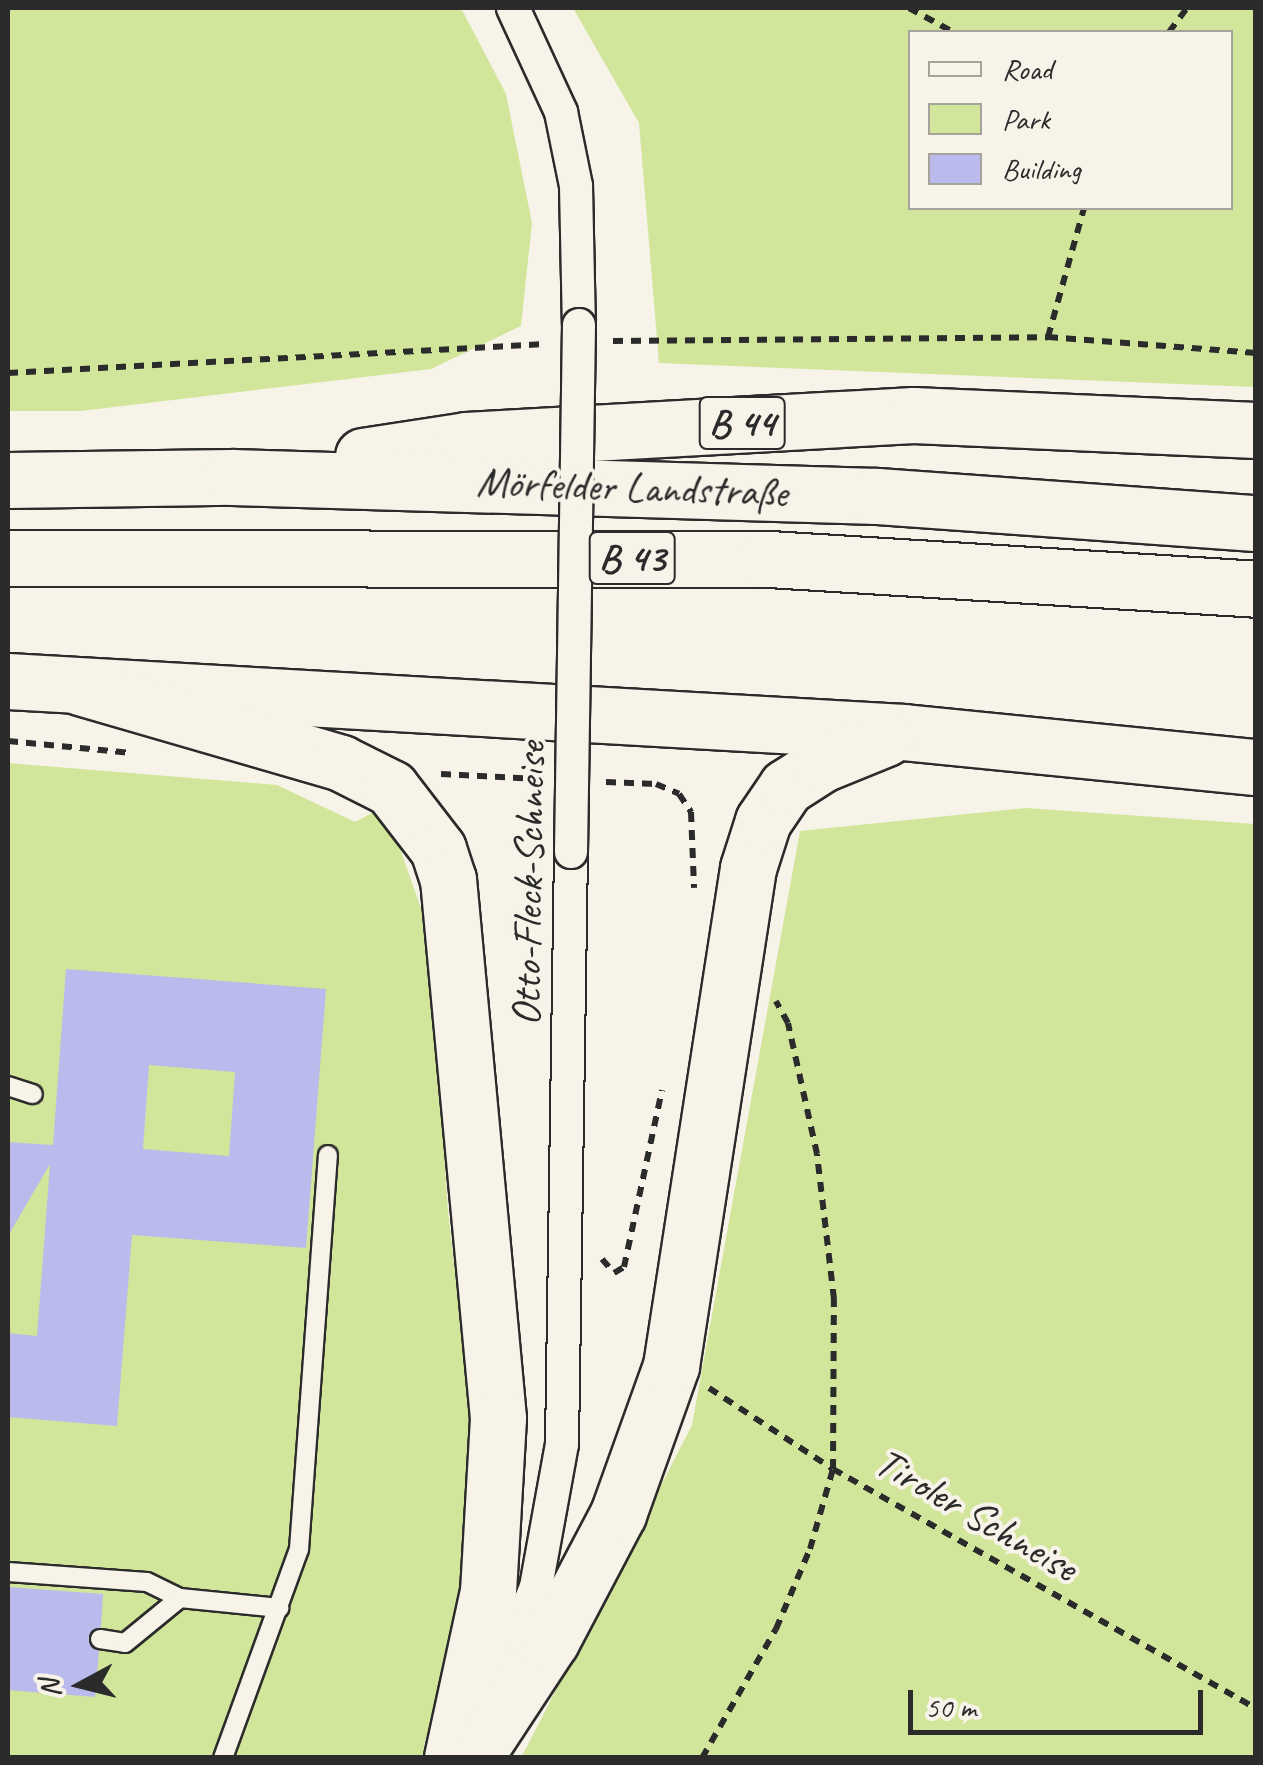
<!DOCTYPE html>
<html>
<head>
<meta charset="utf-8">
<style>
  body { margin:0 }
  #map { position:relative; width:1263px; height:1765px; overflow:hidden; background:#f7f3e8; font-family:Caveat,sans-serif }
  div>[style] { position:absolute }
  .green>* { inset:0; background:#d1e69b }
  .building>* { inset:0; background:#babaec }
  .path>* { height:6px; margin-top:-3px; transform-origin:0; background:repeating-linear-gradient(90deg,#2b2b2b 0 10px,transparent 0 18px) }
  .roads { filter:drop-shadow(2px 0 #2b2b2b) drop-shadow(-2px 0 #2b2b2b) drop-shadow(0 2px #2b2b2b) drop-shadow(0 -2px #2b2b2b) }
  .service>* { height:18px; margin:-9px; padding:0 9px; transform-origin:9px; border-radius:9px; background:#f7f3e8 }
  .minor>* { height:32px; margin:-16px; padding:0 16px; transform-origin:16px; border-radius:16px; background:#f7f3e8 }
  .trunk>* { height:55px; margin:-27.5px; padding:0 27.5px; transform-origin:27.5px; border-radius:27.5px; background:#f7f3e8 }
  .bridges { filter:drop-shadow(2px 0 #2b2b2b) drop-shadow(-2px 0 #2b2b2b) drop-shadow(0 2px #2b2b2b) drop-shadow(0 -2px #2b2b2b) }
  .minor-bridge>* { height:32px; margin:-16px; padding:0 16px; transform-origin:16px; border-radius:16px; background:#f7f3e8 }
  span { translate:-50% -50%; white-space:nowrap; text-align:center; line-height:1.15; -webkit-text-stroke:8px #f7f3e8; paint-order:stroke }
  .shield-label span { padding:2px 8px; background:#f7f3e8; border:2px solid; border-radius:8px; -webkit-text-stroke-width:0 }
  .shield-label { font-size:40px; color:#2b2b2b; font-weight:700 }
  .street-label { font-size:42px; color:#2b2b2b }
  .frame { position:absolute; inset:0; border:10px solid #2b2b2b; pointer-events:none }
  .legend { position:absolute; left:908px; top:30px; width:325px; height:180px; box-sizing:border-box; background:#f7f3e8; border:2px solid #a5a39c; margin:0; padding:12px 18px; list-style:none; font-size:30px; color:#2b2b2b }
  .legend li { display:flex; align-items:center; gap:20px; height:50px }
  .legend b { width:50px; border:2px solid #a5a39c }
  .north { position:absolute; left:30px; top:1635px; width:100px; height:100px; -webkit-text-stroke:8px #f7f3e8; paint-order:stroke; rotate:263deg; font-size:28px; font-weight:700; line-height:40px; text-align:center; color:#2b2b2b }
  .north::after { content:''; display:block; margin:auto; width:35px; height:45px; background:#2b2b2b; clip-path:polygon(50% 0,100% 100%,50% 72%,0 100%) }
  .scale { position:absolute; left:908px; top:1690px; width:295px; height:45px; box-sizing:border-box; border:5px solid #2b2b2b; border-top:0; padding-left:12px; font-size:30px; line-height:35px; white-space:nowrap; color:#2b2b2b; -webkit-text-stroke:8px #f7f3e8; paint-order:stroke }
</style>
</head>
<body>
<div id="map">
  <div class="green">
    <i style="clip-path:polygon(8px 8px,461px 8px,506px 94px,532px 223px,521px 326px,431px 369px,81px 411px,8px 411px)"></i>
    <i style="clip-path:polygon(evenodd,573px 8px,1255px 8px,1255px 387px,659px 363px,639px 123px,573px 8px,910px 32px,1230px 32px,1230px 208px,910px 208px,910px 32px)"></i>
    <i style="clip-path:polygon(8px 763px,277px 785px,355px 822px,385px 806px,429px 931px,448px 1211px,478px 1474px,464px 1616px,424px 1745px,450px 1757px,8px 1757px)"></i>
    <i style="clip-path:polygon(1026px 808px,1255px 824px,1255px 1757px,521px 1758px,692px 1425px,800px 831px)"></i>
  </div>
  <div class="building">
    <i style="clip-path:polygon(evenodd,66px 969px,326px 989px,306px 1248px,132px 1235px,117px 1426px,8px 1417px,8px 1333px,37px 1336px,50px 1164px,8px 1236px,8px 1142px,53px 1145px,66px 969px,149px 1065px,235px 1072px,229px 1156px,143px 1149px,149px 1065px)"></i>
    <i style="clip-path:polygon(8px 1587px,103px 1594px,101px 1627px,88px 1638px,99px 1651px,95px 1697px,8px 1690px)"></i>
  </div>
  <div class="path">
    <i style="left:909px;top:8px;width:50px;rotate:28.6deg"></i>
    <i style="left:1169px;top:32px;width:30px;rotate:-53deg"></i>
    <i style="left:1048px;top:337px;width:134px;rotate:-74.4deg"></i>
    <i style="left:613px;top:341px;width:435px;rotate:-0.5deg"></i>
    <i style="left:1048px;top:337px;width:209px;rotate:4.4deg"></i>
    <i style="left:8px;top:373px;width:538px;rotate:-3.09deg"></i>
    <i style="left:8px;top:741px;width:124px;rotate:5.6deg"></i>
    <i style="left:441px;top:774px;width:98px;rotate:2.9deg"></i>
    <i style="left:606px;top:782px;width:50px;rotate:2.3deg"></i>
    <i style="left:656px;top:784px;width:25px;rotate:23deg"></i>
    <i style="left:679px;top:794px;width:22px;rotate:56deg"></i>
    <i style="left:691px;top:812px;width:76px;rotate:87.7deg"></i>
    <i style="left:602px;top:1259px;width:18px;rotate:49deg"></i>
    <i style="left:614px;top:1273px;width:12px;rotate:-31deg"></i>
    <i style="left:624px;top:1267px;width:181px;rotate:-77.9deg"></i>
    <i style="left:709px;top:1388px;width:148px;rotate:33.2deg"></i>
    <i style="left:833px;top:1469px;width:486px;rotate:29.5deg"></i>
    <i style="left:702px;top:1758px;width:149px;rotate:-60.2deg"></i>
    <i style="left:776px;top:1629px;width:87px;rotate:-67deg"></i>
    <i style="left:810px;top:1549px;width:83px;rotate:-74deg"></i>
    <i style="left:833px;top:1469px;width:170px;rotate:-89.7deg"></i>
    <i style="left:834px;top:1299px;width:146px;rotate:-96.7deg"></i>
    <i style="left:817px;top:1154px;width:134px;rotate:-102.5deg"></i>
    <i style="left:788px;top:1023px;width:25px;rotate:-119deg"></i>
  </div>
  <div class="roads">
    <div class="service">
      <i style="left:8px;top:1086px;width:26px;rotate:18deg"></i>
      <i style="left:8px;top:1572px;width:139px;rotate:4.1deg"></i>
      <i style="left:147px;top:1582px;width:37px;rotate:26deg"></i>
      <i style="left:100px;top:1639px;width:25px;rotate:9deg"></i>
      <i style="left:125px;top:1643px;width:71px;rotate:-39.3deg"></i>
      <i style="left:180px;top:1598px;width:100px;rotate:5.7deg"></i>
      <i style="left:223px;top:1758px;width:222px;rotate:-70deg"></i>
      <i style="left:299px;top:1549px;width:395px;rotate:-85.8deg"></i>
    </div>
    <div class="minor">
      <i style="left:513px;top:8px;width:115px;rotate:65.2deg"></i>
      <i style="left:561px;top:112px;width:76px;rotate:78.5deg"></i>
      <i style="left:576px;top:186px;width:139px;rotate:88.8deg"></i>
      <i style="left:498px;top:1682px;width:102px;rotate:-68.2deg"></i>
      <i style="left:536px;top:1587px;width:145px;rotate:-79.7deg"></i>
      <i style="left:562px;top:1444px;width:592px;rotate:-89.13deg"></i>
    </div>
    <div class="trunk">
      <i style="left:363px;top:456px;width:104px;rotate:-8.8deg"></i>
      <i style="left:466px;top:440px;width:448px;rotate:-3.2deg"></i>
      <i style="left:913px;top:415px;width:343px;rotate:2.5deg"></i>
      <i style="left:8px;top:480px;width:224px;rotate:-0.8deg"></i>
      <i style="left:232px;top:477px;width:645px;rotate:1.69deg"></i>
      <i style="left:877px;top:496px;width:380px;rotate:4.1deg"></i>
      <i style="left:8px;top:558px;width:761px;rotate:0.08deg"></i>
      <i style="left:769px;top:559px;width:488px;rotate:3.5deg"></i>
      <i style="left:8px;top:681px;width:897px;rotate:3.26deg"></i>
      <i style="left:904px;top:732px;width:354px;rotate:5.7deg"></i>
      <i style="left:80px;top:687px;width:272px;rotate:16.2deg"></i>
      <i style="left:341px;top:763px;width:56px;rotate:26.6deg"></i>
      <i style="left:391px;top:788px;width:77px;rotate:52.4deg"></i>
      <i style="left:438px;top:849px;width:32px;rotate:72deg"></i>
      <i style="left:448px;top:879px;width:541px;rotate:84.7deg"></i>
      <i style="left:498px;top:1418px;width:173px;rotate:93.3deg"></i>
      <i style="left:488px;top:1591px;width:171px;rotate:102.2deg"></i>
      <i style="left:474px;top:1758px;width:140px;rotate:-56.7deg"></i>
      <i style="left:551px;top:1641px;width:144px;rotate:-62.2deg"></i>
      <i style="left:618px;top:1514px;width:157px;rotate:-70.3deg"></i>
      <i style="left:671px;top:1366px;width:504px;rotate:-81.21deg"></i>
      <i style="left:748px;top:868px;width:49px;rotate:-72.3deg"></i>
      <i style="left:763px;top:821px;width:41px;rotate:-55.9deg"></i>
      <i style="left:786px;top:787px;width:43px;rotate:-32.6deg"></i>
      <i style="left:822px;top:764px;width:69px;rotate:-22.1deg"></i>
    </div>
  </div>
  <div class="bridges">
    <div class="minor-bridge">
      <i style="left:571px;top:852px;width:527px;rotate:-89.13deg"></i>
    </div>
  </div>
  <div class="shield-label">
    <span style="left:742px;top:423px">B 44</span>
    <span style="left:632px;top:558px">B 43</span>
  </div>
  <div class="street-label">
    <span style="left:632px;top:488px;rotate:2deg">Mörfelder Landstraße</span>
    <span style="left:529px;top:884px;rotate:-89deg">Otto-Fleck-Schneise</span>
    <span style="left:976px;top:1515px;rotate:30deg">Tiroler Schneise</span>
  </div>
  <div class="frame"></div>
  <ul class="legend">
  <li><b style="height:12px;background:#f7f3e8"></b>Road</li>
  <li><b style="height:28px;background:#d1e69b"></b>Park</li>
  <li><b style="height:28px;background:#babaec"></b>Building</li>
  </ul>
  <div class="north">N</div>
  <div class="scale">50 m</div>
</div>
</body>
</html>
